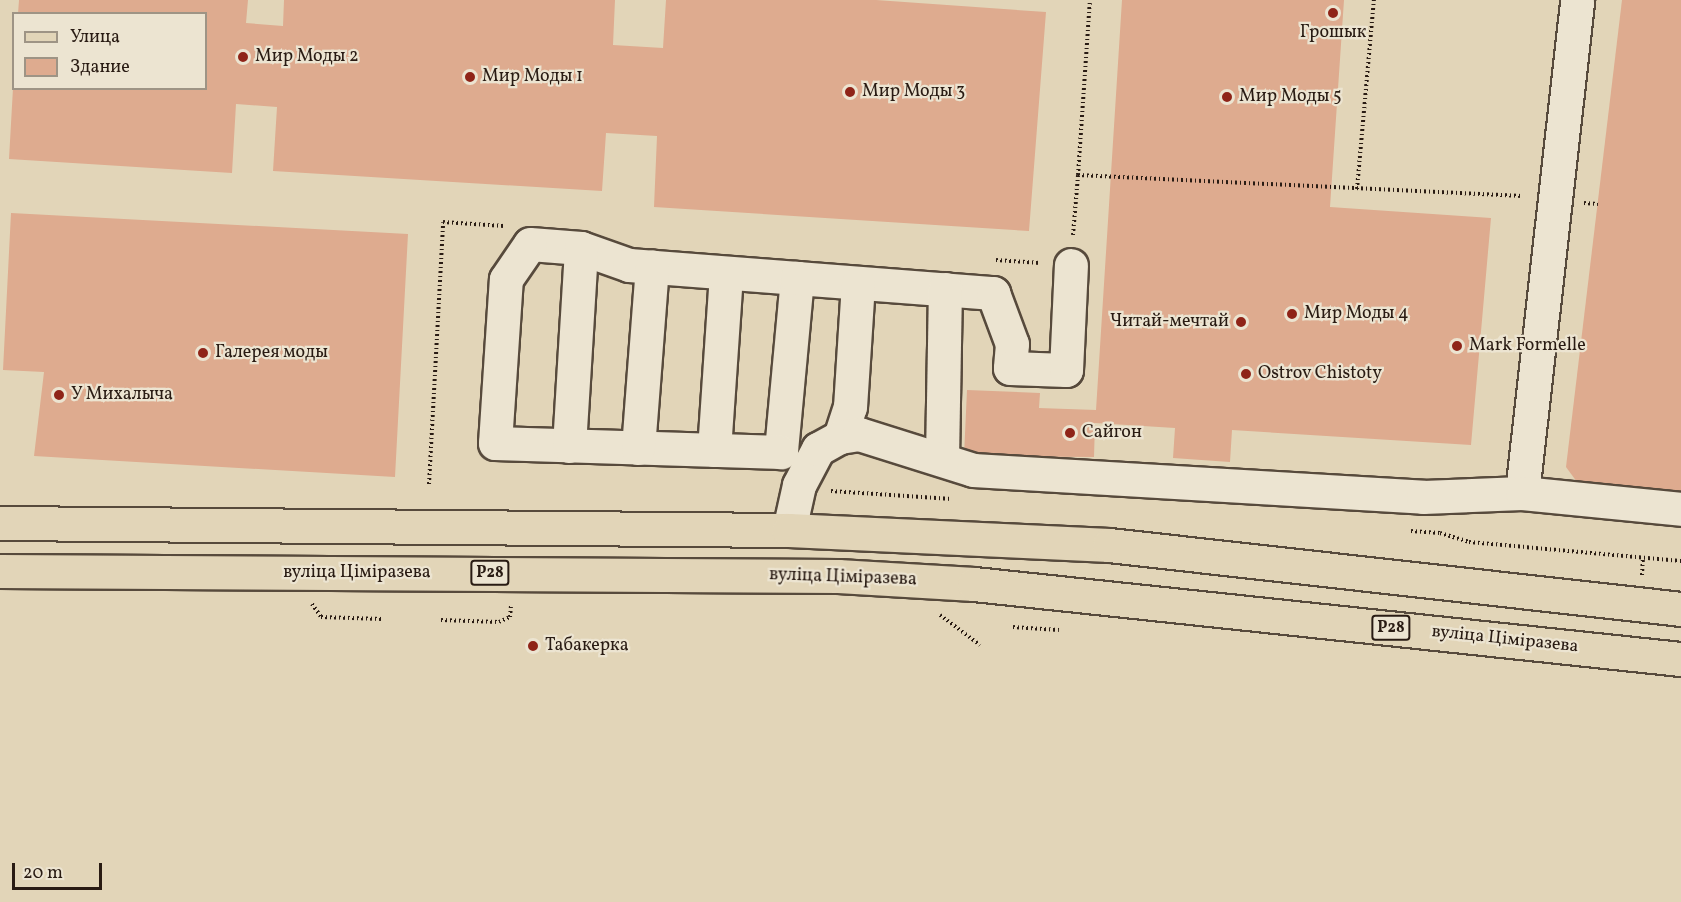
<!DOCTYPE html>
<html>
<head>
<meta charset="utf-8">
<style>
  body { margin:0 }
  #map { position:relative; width:1681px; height:902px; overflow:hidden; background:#e2d5b8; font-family:Vollkorn,serif }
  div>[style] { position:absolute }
  .building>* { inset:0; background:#deab8f }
  .path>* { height:4px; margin-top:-2px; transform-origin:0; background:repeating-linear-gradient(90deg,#291b13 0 1.5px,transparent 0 4.5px) }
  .roads { filter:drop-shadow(2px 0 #574a3c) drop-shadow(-2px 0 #574a3c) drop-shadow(0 2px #574a3c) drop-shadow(0 -2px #574a3c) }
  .minor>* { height:33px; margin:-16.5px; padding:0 16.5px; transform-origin:16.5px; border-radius:16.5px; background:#ece4d1 }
  .major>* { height:33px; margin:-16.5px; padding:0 16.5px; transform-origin:16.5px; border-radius:16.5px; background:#e2d5b8 }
  .dots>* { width:16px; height:16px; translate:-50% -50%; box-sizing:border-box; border:3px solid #ece4d1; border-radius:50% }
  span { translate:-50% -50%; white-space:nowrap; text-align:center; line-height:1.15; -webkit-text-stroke:4.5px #ece4d1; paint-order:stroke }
  .shield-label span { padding:2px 4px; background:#ece4d1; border:2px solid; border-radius:4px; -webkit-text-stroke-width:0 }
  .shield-label { font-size:16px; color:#291b13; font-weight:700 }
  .poi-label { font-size:18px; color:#291b13 }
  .left { translate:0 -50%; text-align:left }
  .right { translate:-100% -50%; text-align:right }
  .street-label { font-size:18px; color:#291b13 }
  .legend { position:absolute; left:12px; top:12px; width:195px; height:78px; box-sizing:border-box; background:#ece4d1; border:2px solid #9e9485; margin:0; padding:8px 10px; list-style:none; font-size:18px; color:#291b13 }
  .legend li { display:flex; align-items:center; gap:12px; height:30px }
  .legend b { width:30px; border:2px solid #9e9485 }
  .scale { position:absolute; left:12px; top:863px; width:90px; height:27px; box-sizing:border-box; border:3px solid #291b13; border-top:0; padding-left:8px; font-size:18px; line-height:21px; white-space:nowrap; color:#291b13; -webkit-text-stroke:4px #ece4d1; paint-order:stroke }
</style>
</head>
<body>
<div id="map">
  <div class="building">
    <i style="clip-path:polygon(19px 0,248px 0,246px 23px,283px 26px,284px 0,615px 0,613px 45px,663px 48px,666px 0,876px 0,1046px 12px,1029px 231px,654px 207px,657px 136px,606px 133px,602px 191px,273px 171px,277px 107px,236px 104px,232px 173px,9px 159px,13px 88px,206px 88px,206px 14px,18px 14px)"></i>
    <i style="clip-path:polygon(1122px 0,1344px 0,1330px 207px,1491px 218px,1471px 445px,1232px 430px,1230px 462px,1173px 458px,1175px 428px,1095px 423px,1094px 457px,964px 456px,967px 390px,1040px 393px,1039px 408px,1096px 410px)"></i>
    <i style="clip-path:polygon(1622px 0,1681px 0,1681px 493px,1577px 482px,1566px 467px)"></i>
    <i style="clip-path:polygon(11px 213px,408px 234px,395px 477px,34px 456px,44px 372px,3px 370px)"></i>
  </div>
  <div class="path">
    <i style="left:1078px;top:175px;width:175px;rotate:-86.1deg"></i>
    <i style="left:1357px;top:189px;width:190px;rotate:-84.9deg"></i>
    <i style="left:1584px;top:203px;width:14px;rotate:4deg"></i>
    <i style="left:1073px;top:235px;width:60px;rotate:-85.2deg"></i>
    <i style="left:1078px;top:175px;width:445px;rotate:2.7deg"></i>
    <i style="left:996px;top:260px;width:44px;rotate:3.9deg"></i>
    <i style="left:429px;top:484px;width:262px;rotate:-86.9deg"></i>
    <i style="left:443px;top:222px;width:61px;rotate:3.8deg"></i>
    <i style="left:831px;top:491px;width:121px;rotate:3.8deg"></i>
    <i style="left:1411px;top:531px;width:29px;rotate:4deg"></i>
    <i style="left:1440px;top:533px;width:30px;rotate:17deg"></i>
    <i style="left:1469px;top:542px;width:213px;rotate:5.1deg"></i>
    <i style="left:1642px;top:575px;width:17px;rotate:-87deg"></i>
    <i style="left:312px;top:604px;width:16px;rotate:55deg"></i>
    <i style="left:321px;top:617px;width:61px;rotate:1.9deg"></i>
    <i style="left:940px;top:615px;width:50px;rotate:36.9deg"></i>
    <i style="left:441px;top:620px;width:58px;rotate:2deg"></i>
    <i style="left:499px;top:622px;width:12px;rotate:-24deg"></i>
    <i style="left:510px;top:617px;width:12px;rotate:-85deg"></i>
    <i style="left:1013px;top:627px;width:46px;rotate:3.7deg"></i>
  </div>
  <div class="roads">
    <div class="minor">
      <i style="left:530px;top:244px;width:51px;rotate:4.5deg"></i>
      <i style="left:581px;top:248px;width:51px;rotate:19.5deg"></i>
      <i style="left:629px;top:265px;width:169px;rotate:4.4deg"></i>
      <i style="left:797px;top:278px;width:175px;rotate:95.3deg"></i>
      <i style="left:781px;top:452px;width:286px;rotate:-178.2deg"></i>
      <i style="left:495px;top:443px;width:164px;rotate:-86.2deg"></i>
      <i style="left:506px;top:279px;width:42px;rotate:-55.6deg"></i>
      <i style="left:797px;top:278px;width:197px;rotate:4.4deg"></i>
      <i style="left:993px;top:293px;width:54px;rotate:69.6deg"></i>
      <i style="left:1012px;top:344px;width:24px;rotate:95deg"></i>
      <i style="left:1010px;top:368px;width:56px;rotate:2deg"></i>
      <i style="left:1066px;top:370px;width:105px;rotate:-87.3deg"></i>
      <i style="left:840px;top:437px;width:32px;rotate:-72deg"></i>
      <i style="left:850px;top:407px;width:124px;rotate:-86.3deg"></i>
      <i style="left:569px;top:446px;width:198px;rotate:-86.5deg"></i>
      <i style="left:638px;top:448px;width:182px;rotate:-85.6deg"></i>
      <i style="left:714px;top:450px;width:177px;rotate:-86.1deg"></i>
      <i style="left:942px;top:459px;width:170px;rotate:-89deg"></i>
      <i style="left:1522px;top:493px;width:496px;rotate:-83.6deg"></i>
      <i style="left:789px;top:530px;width:46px;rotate:-77.5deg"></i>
      <i style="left:799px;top:485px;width:41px;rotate:-62.2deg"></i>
      <i style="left:818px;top:449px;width:25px;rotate:-29deg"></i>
      <i style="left:840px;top:437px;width:19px;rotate:-9deg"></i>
      <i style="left:859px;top:434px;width:120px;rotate:17.5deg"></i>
      <i style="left:973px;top:470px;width:451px;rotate:3.4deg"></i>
      <i style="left:1423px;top:497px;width:99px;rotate:-2.3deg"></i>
      <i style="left:1522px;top:493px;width:160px;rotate:5.7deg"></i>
    </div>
    <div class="major">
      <i style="left:0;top:523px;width:789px;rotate:0.51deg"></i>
      <i style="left:789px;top:530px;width:320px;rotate:2.7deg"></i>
      <i style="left:1109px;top:545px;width:576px;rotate:6.38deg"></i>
      <i style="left:0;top:571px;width:838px;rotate:0.34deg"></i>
      <i style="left:838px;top:576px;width:136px;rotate:3.4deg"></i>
      <i style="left:974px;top:584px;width:711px;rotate:6.06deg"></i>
    </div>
  </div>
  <div class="dots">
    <i style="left:1333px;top:13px;background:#8f2418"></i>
    <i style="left:243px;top:57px;background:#8f2418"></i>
    <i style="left:470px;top:77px;background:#8f2418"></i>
    <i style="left:850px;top:92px;background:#8f2418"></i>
    <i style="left:1227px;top:97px;background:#8f2418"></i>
    <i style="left:1292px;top:314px;background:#8f2418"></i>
    <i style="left:1241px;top:322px;background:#8f2418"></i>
    <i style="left:1457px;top:346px;background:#8f2418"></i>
    <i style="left:203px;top:353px;background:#8f2418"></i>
    <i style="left:1246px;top:374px;background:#8f2418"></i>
    <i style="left:59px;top:395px;background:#8f2418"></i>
    <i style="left:1070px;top:433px;background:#8f2418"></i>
    <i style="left:533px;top:646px;background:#8f2418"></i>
  </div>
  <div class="shield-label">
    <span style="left:490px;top:573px">Р28</span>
    <span style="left:1391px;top:628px">Р28</span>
  </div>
  <div class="poi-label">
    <span style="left:1333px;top:33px">Грошык</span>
    <span class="left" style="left:255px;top:57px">Мир Моды 2</span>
    <span class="left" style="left:482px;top:77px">Мир Моды 1</span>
    <span class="left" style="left:862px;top:92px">Мир Моды 3</span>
    <span class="left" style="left:1239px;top:97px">Мир Моды 5</span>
    <span class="left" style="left:1304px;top:314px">Мир Моды 4</span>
    <span class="right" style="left:1229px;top:322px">Читай-мечтай</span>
    <span class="left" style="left:1469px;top:346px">Mark Formelle</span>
    <span class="left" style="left:215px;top:353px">Галерея моды</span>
    <span class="left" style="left:1258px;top:374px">Ostrov Chistoty</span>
    <span class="left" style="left:71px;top:395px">У Михалыча</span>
    <span class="left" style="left:1082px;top:433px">Сайгон</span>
    <span class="left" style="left:545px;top:646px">Табакерка</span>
  </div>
  <div class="street-label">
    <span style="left:357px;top:573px">вуліца Ціміразева</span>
    <span style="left:843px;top:578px;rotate:2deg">вуліца Ціміразева</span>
    <span style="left:1505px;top:640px;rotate:6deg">вуліца Ціміразева</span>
  </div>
  <ul class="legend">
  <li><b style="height:8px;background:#e2d5b8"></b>Улица</li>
  <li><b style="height:16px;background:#deab8f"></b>Здание</li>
  </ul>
  <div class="scale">20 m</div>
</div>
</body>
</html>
